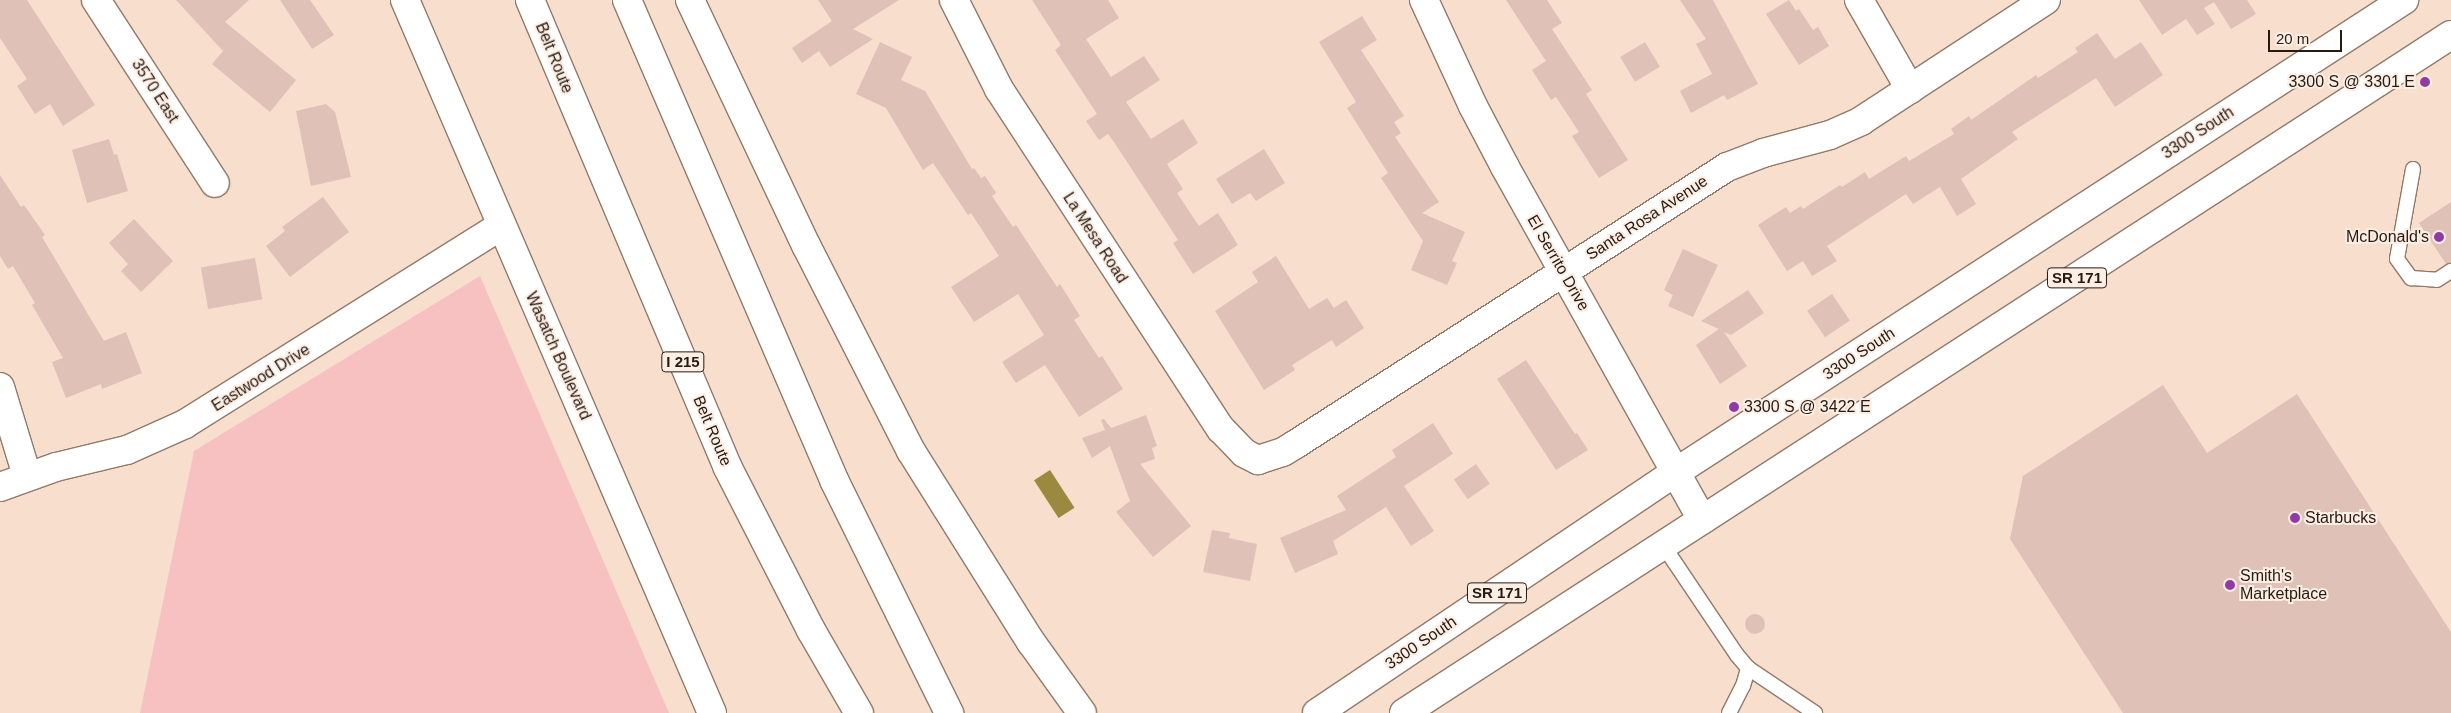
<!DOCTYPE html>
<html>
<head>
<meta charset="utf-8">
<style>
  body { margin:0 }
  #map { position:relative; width:2451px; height:713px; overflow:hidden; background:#f7decd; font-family:Arial,sans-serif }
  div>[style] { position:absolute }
  .green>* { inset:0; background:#f7c1c1 }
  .water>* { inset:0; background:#9b8940; transform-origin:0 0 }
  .building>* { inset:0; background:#dfc1b8; transform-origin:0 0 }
  .round { border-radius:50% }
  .roads { filter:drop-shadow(1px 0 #917a6a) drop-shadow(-1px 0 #917a6a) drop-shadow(0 1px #917a6a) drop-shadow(0 -1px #917a6a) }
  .service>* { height:14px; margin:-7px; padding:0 7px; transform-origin:7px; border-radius:7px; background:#fff }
  .minor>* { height:28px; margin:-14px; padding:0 14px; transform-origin:14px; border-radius:14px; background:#fff }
  .primary>* { height:28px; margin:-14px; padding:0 14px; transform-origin:14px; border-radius:14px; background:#fff }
  .motorway>* { height:28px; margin:-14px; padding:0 14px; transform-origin:14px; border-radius:14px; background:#fff }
  .dots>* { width:14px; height:14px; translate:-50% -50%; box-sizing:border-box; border:2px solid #fdeee3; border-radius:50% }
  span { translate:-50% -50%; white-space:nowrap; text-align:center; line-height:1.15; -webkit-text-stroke:4px #fdeee3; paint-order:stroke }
  .shield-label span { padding:1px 4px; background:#fdeee3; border:1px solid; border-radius:4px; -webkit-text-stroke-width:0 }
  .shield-label { font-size:15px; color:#241b15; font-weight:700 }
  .street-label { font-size:16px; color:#241b15 }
  .poi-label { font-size:16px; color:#241b15 }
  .right { translate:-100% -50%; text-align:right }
  .left { translate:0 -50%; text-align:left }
  .scale { position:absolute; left:2268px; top:30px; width:74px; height:22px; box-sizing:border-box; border:2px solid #241b15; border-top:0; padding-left:6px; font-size:15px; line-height:18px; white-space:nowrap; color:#241b15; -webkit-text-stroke:4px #fdeee3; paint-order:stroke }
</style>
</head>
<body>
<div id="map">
  <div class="green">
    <i style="clip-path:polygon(480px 276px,669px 713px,140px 713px,194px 451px)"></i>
  </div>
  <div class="water">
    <i style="left:1050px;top:470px;width:45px;height:19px;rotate:57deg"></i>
  </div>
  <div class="building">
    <i style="clip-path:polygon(0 0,27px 0,95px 105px,63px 126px,50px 104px,35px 114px,17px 86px,27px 79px,0 38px)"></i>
    <i style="clip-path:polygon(176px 0,249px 0,225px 22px,296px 80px,270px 112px,212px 64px,223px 51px)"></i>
    <i style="clip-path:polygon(280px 0,310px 0,334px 35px,312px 49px)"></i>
    <i style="clip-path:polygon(818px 0,899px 0,853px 29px,873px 39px,830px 67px,819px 51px,802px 63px,792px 48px,832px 21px)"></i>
    <i style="clip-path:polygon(1032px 0,1108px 0,1119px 18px,1086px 39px,1111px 77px,1144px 56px,1160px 80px,1126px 102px,1151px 139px,1183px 119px,1198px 143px,1167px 164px,1183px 189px,1177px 193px,1199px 226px,1218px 213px,1238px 245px,1193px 274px,1173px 243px,1178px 240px,1116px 145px,1108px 134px,1099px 140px,1086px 121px,1097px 114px,1055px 50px,1061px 45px)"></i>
    <i style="clip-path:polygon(1506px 0,1547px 0,1562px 23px,1552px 29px,1592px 90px,1586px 94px,1628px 160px,1599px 178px,1572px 136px,1579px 132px,1556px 97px,1551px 100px,1532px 70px,1546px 61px)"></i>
    <i style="clip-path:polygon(1680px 0,1713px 0,1758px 84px,1727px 100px,1724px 95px,1691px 113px,1680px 91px,1712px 74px,1696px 44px,1706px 39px)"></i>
    <i style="clip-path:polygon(1789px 0,1796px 11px,1799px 9px,1813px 30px,1818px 27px,1829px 46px,1799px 65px,1766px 14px)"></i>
    <i style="clip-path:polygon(2139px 0,2247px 0,2256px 14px,2231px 29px,2214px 2px,2204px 8px,2215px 24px,2197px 35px,2186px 19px,2162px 35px)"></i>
    <i style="clip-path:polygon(1362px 16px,1377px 40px,1361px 50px,1404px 116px,1394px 122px,1401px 133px,1395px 137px,1439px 202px,1422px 213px,1465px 232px,1452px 261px,1457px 263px,1447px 285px,1411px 270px,1423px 241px,1381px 178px,1388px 173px,1347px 108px,1356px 102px,1319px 42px)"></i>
    <i style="clip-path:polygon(2097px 33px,2115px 59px,2141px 42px,2163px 75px,2115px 107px,2096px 78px,2012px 132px,2018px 139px,1961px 179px,1976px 204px,1957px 216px,1940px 187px,1913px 204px,1906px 194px,1827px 246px,1837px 261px,1812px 276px,1803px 261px,1787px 271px,1758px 225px,1786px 207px,1790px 213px,1801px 206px,1803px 209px,1840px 185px,1842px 187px,1865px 172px,1869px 179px,1906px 156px,1909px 161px,1954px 134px,1951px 129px,1969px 116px,1971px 120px,2036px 75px,2038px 78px,2078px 52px,2075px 48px)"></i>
    <i style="clip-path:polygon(880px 42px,912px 57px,901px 80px,925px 91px,972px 169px,974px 168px,981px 178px,985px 176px,996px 193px,992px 196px,1013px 227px,1016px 225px,1057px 287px,1060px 284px,1080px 316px,1074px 320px,1099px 358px,1102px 356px,1123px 389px,1079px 417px,1045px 365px,1016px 383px,1002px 362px,1044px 335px,1018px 294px,974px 322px,951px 287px,999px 256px,971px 213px,968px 215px,933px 163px,923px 170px,886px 108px,856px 94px)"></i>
    <i style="left:1645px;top:42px;width:29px;height:29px;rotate:59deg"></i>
    <i style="clip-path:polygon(326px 104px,335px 112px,351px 177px,311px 186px,296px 111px)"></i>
    <i style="clip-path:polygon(109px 139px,114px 155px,117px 154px,128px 191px,87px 203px,72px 150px)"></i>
    <i style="clip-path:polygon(1264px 149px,1285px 183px,1256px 201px,1250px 193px,1232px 204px,1216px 179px)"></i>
    <i style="clip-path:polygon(0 175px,21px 207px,24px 205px,45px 235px,42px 237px,104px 341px,126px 332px,142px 373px,102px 389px,101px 384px,66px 398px,52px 362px,63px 358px,32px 305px,35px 303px,13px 266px,8px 269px,0 256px)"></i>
    <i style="clip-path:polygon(323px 197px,349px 232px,290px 277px,266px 246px,285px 231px,282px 227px)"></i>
    <i style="clip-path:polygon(2451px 202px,2451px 262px,2446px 264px,2419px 223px)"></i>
    <i style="clip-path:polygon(134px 219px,173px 261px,141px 292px,121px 271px,128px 264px,109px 243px)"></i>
    <i style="clip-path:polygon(1683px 249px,1718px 265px,1693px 317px,1668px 306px,1673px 295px,1664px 290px)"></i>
    <i style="clip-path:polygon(1276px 256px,1309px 309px,1327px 298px,1334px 308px,1346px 300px,1364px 328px,1336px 347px,1332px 340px,1292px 365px,1295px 370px,1264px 390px,1215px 311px,1258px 282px,1252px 272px)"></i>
    <i style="left:255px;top:258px;width:42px;height:55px;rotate:80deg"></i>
    <i style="clip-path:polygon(1748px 290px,1764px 313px,1731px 335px,1724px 332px,1747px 366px,1720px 384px,1696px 345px,1719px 329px,1701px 321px)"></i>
    <i style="left:1832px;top:294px;width:32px;height:30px;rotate:56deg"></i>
    <i style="clip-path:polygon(1526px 360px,1575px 434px,1577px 433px,1588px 450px,1556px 470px,1497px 379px)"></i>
    <i style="clip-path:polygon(2163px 385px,2207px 453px,2297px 394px,2451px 632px,2451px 713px,2123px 713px,2010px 539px,2023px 476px)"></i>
    <i style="clip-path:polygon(1146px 415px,1157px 446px,1152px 448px,1155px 459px,1140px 464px,1191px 526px,1153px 557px,1116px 512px,1130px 501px,1110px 446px,1092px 458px,1082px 438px,1105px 430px,1101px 420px,1104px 419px,1111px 428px)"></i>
    <i style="clip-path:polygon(1433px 423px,1453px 454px,1404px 486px,1434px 531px,1411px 546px,1386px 507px,1333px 541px,1338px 554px,1295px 573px,1280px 538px,1346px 510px,1337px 496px,1396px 457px,1392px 450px)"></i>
    <i style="left:1476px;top:464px;width:24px;height:27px;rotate:55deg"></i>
    <i style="clip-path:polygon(1212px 530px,1230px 533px,1229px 538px,1257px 544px,1250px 581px,1203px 572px)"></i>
    <i class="round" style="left:1745px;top:614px;width:20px;height:20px"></i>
  </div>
  <div class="roads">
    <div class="service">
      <i style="left:2413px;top:169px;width:91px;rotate:100.1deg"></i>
      <i style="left:2397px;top:259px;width:24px;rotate:54deg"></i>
      <i style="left:2411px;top:278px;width:26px;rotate:4deg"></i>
      <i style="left:2437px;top:280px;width:17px;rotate:-33deg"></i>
      <i style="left:1663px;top:545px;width:133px;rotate:56.1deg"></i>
      <i style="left:1737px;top:655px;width:17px;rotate:50deg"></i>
      <i style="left:1748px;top:668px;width:81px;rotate:33.9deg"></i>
      <i style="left:1729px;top:713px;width:30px;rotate:-63deg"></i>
      <i style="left:1743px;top:686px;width:19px;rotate:-74deg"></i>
    </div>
    <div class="minor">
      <i style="left:96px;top:0;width:218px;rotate:57deg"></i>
      <i style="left:954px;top:0;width:100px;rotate:63.2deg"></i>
      <i style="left:999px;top:89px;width:406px;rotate:56.9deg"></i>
      <i style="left:1221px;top:429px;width:33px;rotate:46deg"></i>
      <i style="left:1244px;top:453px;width:16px;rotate:27deg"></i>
      <i style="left:1258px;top:460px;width:26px;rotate:-18deg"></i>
      <i style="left:1283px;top:452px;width:15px;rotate:-32deg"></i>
      <i style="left:1296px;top:444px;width:512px;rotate:-32.73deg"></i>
      <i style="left:1727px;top:167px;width:39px;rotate:-21deg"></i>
      <i style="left:1763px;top:153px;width:69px;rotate:-15deg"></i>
      <i style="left:1830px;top:135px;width:34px;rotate:-24deg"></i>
      <i style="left:1861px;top:121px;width:221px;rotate:-33.2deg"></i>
      <i style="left:1424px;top:0;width:117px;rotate:65.2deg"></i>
      <i style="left:1473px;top:106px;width:69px;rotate:62.3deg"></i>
      <i style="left:1505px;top:167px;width:404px;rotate:60.8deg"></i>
      <i style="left:1859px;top:0;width:103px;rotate:60.2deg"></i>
      <i style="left:0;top:387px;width:93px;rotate:73.1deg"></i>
      <i style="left:0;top:487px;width:59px;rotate:-19.7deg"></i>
      <i style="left:56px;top:467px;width:73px;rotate:-13.5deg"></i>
      <i style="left:127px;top:450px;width:64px;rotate:-24.1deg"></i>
      <i style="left:185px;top:424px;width:373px;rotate:-32.1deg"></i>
    </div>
    <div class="primary">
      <i style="left:405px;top:0;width:776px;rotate:66.7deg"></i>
      <i style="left:1317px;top:713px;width:432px;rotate:-33.9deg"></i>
      <i style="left:1676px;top:472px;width:868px;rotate:-32.96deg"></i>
      <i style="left:1404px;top:713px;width:1247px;rotate:-32.93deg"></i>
    </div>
    <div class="motorway">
      <i style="left:530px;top:0;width:508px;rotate:67.07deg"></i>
      <i style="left:728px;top:468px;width:182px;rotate:62.9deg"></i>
      <i style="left:811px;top:630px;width:96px;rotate:60deg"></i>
      <i style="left:627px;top:0;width:525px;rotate:66.66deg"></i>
      <i style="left:835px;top:482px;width:258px;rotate:63.7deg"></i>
      <i style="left:690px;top:0;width:273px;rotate:64.7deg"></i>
      <i style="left:807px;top:247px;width:229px;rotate:63deg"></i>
      <i style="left:911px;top:451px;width:226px;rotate:57.9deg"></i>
      <i style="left:1031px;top:642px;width:87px;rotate:54.3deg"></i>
    </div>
  </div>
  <div class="dots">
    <i style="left:2425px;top:82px;background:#9339a5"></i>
    <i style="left:2439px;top:237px;background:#9339a5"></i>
    <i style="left:1734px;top:407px;background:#9339a5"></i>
    <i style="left:2295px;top:518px;background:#9339a5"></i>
    <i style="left:2230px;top:585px;background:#9339a5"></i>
  </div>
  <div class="shield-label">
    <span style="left:2077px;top:278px">SR 171</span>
    <span style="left:683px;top:362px">I 215</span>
    <span style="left:1497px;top:593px">SR 171</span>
  </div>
  <div class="street-label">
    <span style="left:554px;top:58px;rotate:68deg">Belt Route</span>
    <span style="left:155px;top:91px;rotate:57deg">3570 East</span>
    <span style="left:2198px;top:133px;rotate:-33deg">3300 South</span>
    <span style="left:1647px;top:218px;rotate:-33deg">Santa Rosa Avenue</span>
    <span style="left:1095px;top:238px;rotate:57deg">La Mesa Road</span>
    <span style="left:1558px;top:263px;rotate:60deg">El Serrito Drive</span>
    <span style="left:1859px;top:354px;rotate:-33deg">3300 South</span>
    <span style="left:558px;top:356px;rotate:66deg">Wasatch Boulevard</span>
    <span style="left:261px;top:378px;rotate:-32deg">Eastwood Drive</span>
    <span style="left:712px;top:431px;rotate:67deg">Belt Route</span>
    <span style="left:1421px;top:643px;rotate:-34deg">3300 South</span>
  </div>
  <div class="poi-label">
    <span class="right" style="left:2415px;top:82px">3300 S @ 3301 E</span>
    <span class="right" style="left:2429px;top:237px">McDonald's</span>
    <span class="left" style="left:1744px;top:407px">3300 S @ 3422 E</span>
    <span class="left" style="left:2305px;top:518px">Starbucks</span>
    <span class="left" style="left:2240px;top:585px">Smith's<br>Marketplace</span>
  </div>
  <div class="scale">20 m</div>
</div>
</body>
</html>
